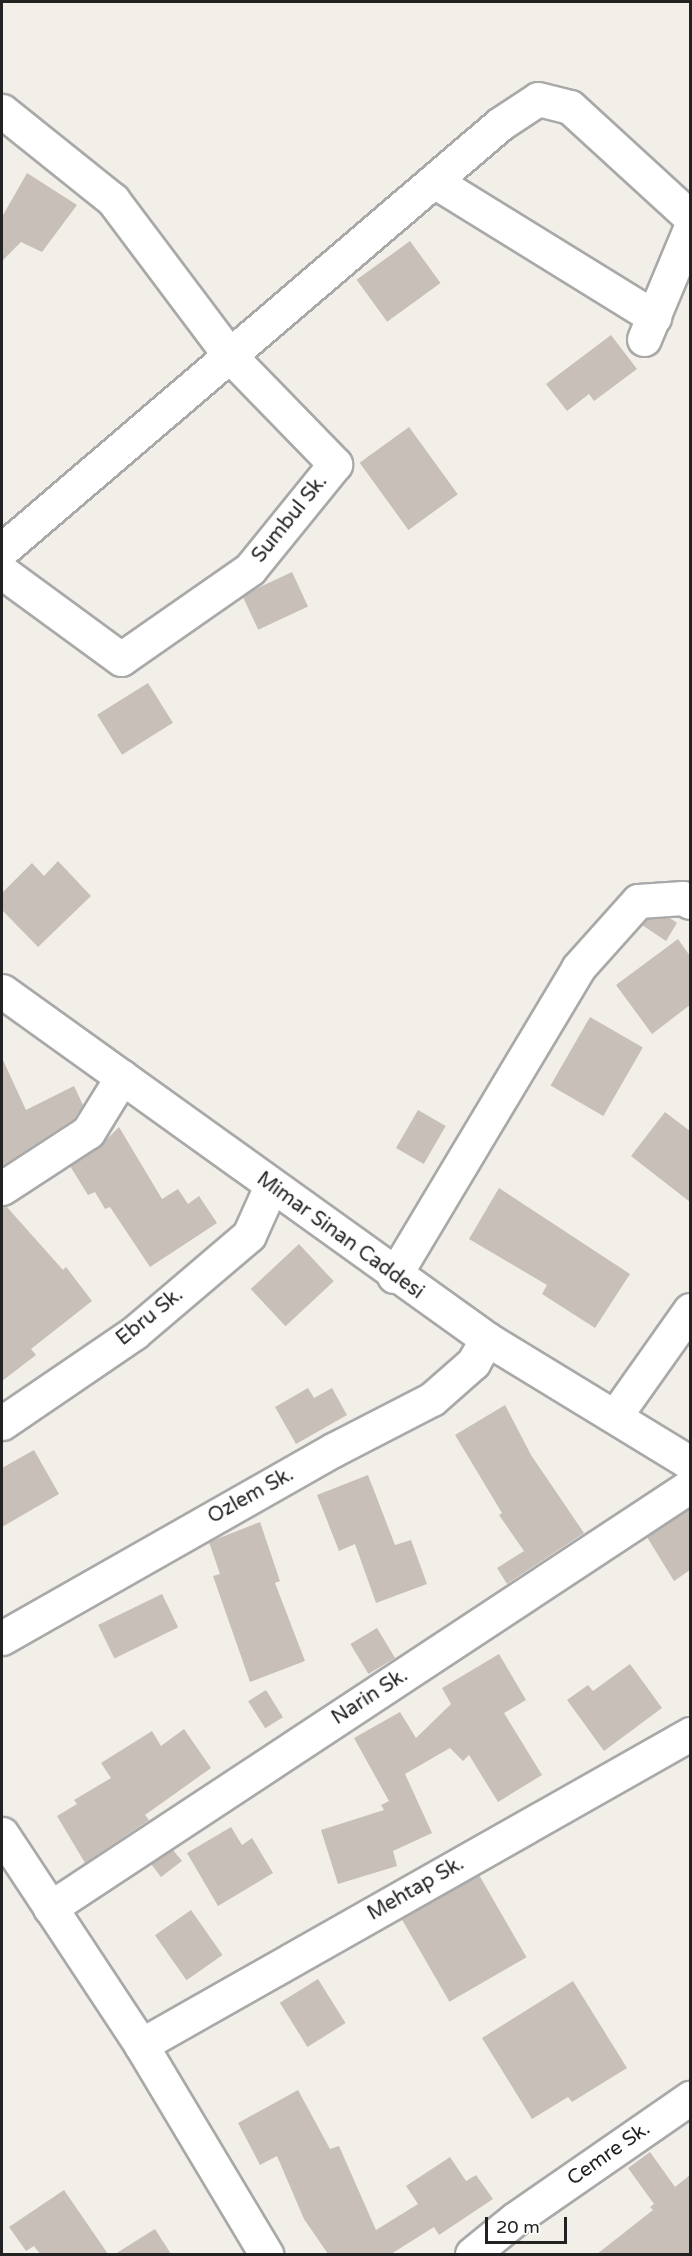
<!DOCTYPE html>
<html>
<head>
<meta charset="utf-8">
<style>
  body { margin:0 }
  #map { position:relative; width:692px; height:2256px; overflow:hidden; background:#f2efe9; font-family:"Varela Round",sans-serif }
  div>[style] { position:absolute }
  .building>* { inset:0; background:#c7bfb8; transform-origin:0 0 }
  .roads { filter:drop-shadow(2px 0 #a9a9a9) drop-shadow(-2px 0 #a9a9a9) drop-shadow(0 2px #a9a9a9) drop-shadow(0 -2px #a9a9a9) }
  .minor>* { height:33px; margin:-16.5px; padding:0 16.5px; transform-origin:16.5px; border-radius:16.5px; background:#fff }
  span { translate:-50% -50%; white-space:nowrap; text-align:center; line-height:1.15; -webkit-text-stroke:5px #fff; paint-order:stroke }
  .street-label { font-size:20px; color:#222 }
  .frame { position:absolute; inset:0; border:3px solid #222; pointer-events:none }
  .scale { position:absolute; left:485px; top:2217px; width:82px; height:27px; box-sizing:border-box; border:3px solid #222; border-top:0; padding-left:8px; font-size:18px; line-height:21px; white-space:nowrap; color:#222; -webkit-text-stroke:4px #fff; paint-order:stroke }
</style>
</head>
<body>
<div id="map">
  <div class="building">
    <i style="clip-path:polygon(27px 173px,77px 205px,42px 252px,21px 242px,2px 261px,2px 217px)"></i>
    <i style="left:410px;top:241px;width:52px;height:66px;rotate:54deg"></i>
    <i style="clip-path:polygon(611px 335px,637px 369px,594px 401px,589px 394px,567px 411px,546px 384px)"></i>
    <i style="left:409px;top:427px;width:83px;height:61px;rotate:54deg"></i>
    <i style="left:292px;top:572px;width:38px;height:55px;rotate:65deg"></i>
    <i style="left:148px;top:683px;width:47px;height:60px;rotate:58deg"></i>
    <i style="clip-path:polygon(58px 861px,91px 896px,38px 947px,2px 910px,2px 893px,32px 863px,44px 876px)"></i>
    <i style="clip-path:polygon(670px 918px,677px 923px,666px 941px,642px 925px,647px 919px)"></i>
    <i style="clip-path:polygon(678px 939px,690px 956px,690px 1005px,652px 1034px,616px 985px)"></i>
    <i style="left:590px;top:1017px;width:61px;height:79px;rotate:30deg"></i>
    <i style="clip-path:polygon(2px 1058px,26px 1110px,74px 1086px,83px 1105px,74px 1119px,2px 1166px)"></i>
    <i style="left:418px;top:1110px;width:32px;height:44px;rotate:30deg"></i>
    <i style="clip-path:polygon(665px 1112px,690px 1131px,690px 1202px,631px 1156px)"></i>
    <i style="clip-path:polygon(119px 1127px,162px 1199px,178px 1189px,188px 1204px,199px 1196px,217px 1223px,150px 1267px,110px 1207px,105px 1209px,95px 1192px,88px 1195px,70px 1166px,98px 1148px)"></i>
    <i style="clip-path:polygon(499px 1188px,630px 1274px,595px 1328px,542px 1294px,547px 1285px,469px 1239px)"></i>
    <i style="clip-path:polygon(2px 1206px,6px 1206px,63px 1270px,66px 1267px,92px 1301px,31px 1349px,36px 1355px,2px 1381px)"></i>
    <i style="left:299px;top:1244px;width:51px;height:66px;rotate:47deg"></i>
    <i style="clip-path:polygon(308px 1388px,314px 1398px,332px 1388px,347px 1415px,296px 1444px,275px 1407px)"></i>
    <i style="clip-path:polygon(505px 1405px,531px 1455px,584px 1533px,507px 1584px,497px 1568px,524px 1551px,499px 1515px,502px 1513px,455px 1435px)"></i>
    <i style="clip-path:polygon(34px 1450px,59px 1494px,2px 1527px,2px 1468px)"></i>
    <i style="clip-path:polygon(368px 1475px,395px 1545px,411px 1540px,427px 1584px,376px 1603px,355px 1544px,339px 1551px,317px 1495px)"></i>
    <i style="clip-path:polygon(690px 1508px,690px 1570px,674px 1581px,647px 1537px)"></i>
    <i style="clip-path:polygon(260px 1522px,280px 1581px,275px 1583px,305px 1661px,250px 1682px,213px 1576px,220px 1574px,209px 1542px)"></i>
    <i style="left:162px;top:1594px;width:37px;height:71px;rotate:64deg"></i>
    <i style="left:377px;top:1628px;width:35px;height:31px;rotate:59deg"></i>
    <i style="clip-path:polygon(499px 1654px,526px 1700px,504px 1713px,542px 1775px,498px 1802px,469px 1755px,463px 1761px,450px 1748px,405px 1774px,432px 1833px,393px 1851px,397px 1866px,338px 1884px,321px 1830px,384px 1810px,381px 1805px,389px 1801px,354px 1738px,400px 1712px,416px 1738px,451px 1704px,442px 1688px)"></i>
    <i style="clip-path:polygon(630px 1664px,662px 1708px,604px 1751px,567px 1700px,588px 1685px,593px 1691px)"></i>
    <i style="left:266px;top:1690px;width:32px;height:21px;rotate:58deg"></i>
    <i style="clip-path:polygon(184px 1729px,211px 1768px,145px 1815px,149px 1820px,85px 1863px,57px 1816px,77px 1804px,74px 1800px,111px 1778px,101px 1763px,152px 1731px,161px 1746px)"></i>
    <i style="clip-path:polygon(231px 1827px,242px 1845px,252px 1838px,273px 1873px,218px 1906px,187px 1853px)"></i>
    <i style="clip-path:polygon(173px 1850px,182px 1861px,161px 1877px,151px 1864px)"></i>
    <i style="left:479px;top:1875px;width:95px;height:89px;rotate:60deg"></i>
    <i style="left:191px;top:1910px;width:55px;height:44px;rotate:55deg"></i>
    <i style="left:318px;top:1979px;width:52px;height:45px;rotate:58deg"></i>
    <i style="clip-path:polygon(573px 1981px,627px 2068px,572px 2102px,568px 2097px,532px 2119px,482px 2038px)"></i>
    <i style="clip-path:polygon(298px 2090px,330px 2149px,339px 2146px,376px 2230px,418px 2204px,406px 2186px,450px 2157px,466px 2181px,476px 2175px,493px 2199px,439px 2235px,434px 2227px,391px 2254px,328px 2254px,304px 2219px,277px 2156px,260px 2165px,238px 2123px)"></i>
    <i style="clip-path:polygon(650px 2152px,675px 2187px,690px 2175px,690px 2254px,597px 2254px,653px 2210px,650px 2207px,654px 2204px,628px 2168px)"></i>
    <i style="clip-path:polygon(64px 2190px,108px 2254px,40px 2254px,34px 2246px,26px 2251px,9px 2227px)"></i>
    <i style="clip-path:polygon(155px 2229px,171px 2254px,115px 2254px)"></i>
  </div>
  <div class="roads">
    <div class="minor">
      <i style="left:2px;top:111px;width:142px;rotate:38.7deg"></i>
      <i style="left:113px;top:200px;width:195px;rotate:53.1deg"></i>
      <i style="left:230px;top:356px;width:151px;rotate:45.8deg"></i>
      <i style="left:335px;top:464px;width:135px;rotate:129deg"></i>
      <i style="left:250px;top:569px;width:157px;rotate:145.1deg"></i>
      <i style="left:121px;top:659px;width:147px;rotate:-143.8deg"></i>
      <i style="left:434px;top:181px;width:259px;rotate:31.7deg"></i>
      <i style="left:644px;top:339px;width:119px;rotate:-67.3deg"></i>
      <i style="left:2px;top:550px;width:655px;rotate:-40.54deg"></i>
      <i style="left:500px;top:124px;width:45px;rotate:-33.3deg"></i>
      <i style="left:538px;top:99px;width:33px;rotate:14deg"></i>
      <i style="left:570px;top:107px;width:163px;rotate:42.5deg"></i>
      <i style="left:2px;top:991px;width:597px;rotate:35.66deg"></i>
      <i style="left:487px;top:1339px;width:238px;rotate:31.4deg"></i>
      <i style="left:2px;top:1188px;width:103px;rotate:-33.1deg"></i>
      <i style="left:88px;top:1132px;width:65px;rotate:-58.3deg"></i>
      <i style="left:394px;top:1276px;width:359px;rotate:-59.1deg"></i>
      <i style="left:578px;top:968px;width:90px;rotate:-48.2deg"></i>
      <i style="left:638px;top:901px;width:45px;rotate:-3.8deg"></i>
      <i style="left:683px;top:898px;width:8px;rotate:30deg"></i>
      <i style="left:615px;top:1416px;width:130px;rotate:-54.7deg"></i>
      <i style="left:2px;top:1423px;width:160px;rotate:-34.3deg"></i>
      <i style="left:134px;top:1333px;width:151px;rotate:-40.4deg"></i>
      <i style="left:249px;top:1235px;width:54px;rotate:-65.8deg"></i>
      <i style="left:2px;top:1638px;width:381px;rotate:-29.6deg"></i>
      <i style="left:333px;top:1450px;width:111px;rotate:-27.3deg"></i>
      <i style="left:432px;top:1399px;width:55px;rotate:-41.3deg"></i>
      <i style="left:473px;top:1363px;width:28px;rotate:-60deg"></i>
      <i style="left:2px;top:1834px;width:253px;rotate:56.6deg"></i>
      <i style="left:141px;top:2045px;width:244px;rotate:59.1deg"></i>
      <i style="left:50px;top:1908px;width:767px;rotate:-33.4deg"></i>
      <i style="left:141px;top:2045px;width:631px;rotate:-29.53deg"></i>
      <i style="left:472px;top:2254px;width:55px;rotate:-39.1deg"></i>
      <i style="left:515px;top:2219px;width:213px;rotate:-34.7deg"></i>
    </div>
  </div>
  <div class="street-label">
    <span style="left:290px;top:519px;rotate:-51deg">Sumbul Sk.</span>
    <span style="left:340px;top:1236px;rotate:36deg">Mimar Sinan Caddesi</span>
    <span style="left:150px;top:1317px;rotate:-39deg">Ebru Sk.</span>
    <span style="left:251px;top:1496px;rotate:-29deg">Ozlem Sk.</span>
    <span style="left:370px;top:1697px;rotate:-33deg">Narin Sk.</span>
    <span style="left:416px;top:1889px;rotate:-30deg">Mehtap Sk.</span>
    <span style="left:609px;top:2154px;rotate:-35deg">Cemre Sk.</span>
  </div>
  <div class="frame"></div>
  <div class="scale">20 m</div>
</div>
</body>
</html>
